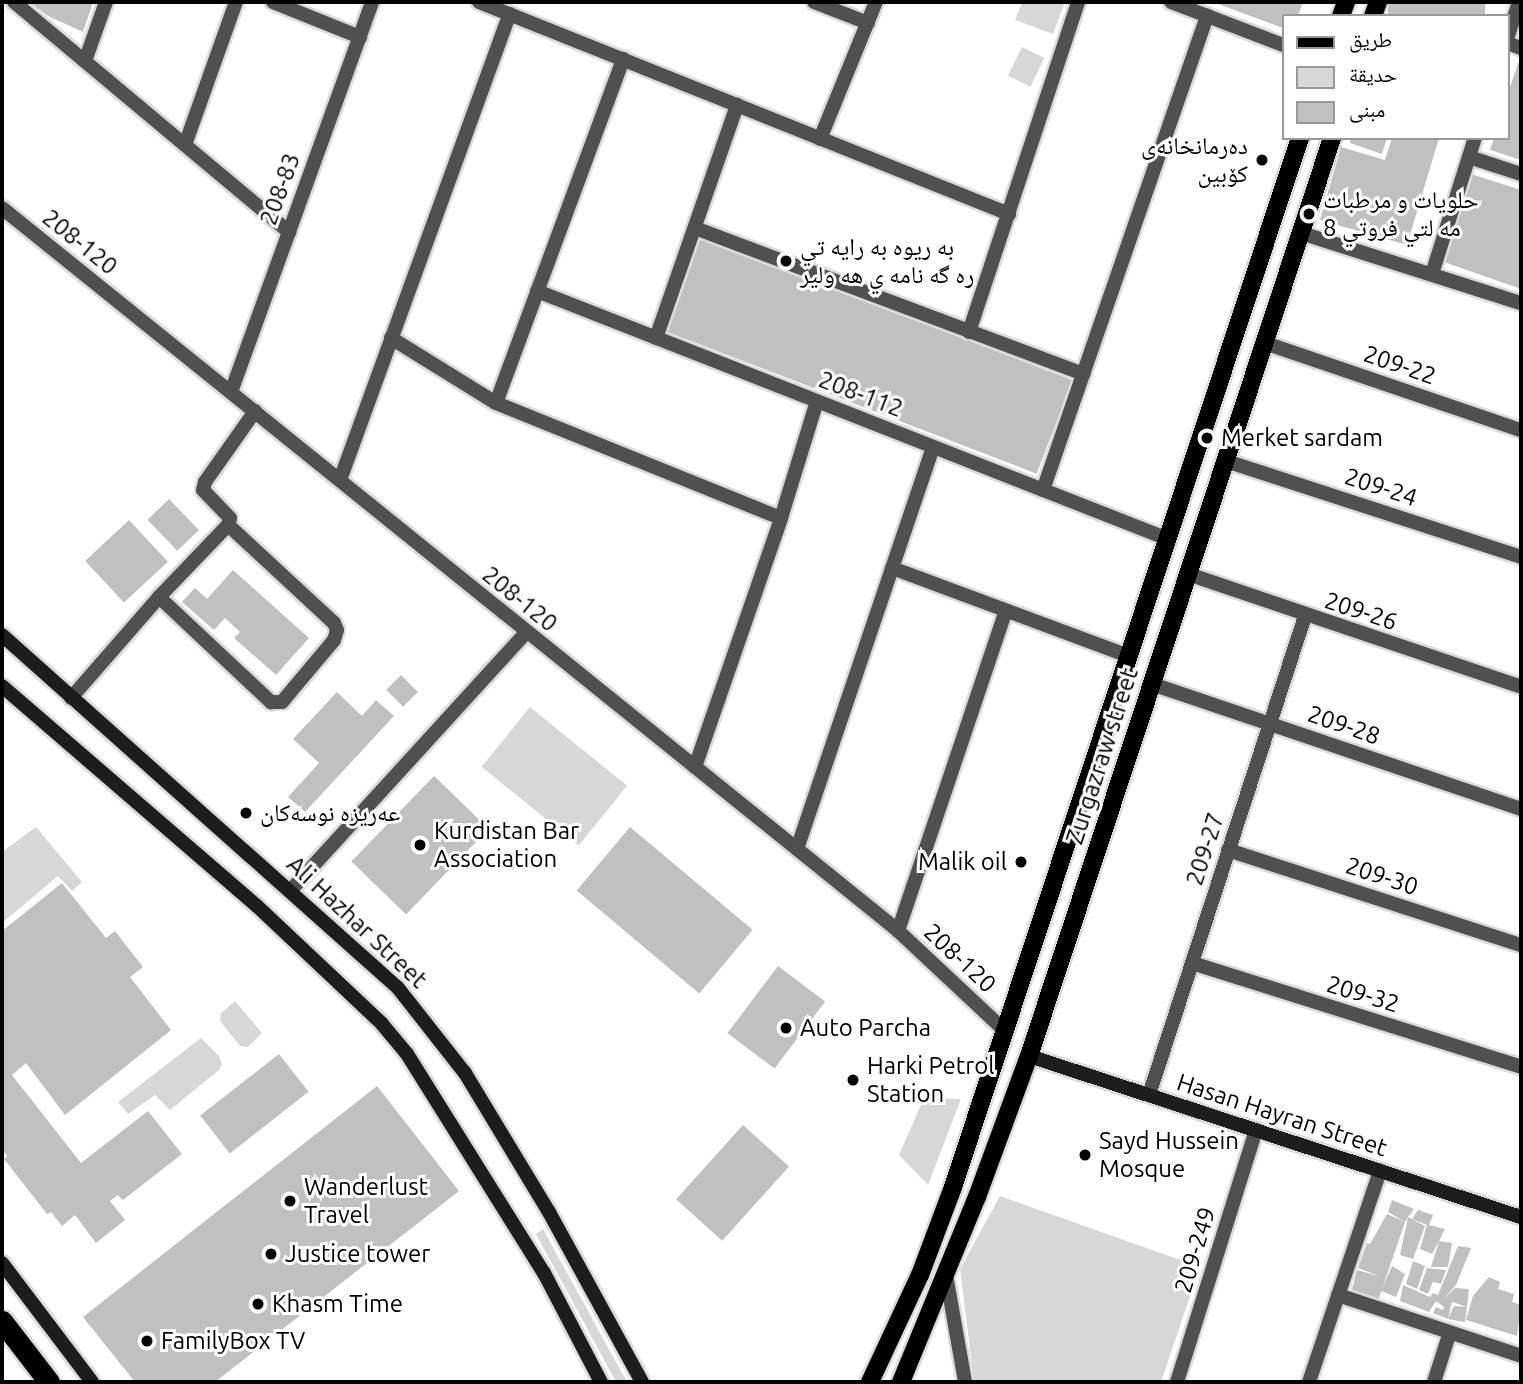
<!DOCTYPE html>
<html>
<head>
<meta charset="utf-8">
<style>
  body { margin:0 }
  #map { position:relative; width:1523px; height:1384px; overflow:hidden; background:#fff; font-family:Ubuntu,"Noto Naskh Arabic",sans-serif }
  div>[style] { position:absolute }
  .green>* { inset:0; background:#d7d7d7; transform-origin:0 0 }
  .building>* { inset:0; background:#c0c0c0; transform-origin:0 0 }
  .roads { filter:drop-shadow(2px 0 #dbdbdb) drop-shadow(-2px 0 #dbdbdb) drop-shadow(0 2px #dbdbdb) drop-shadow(0 -2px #dbdbdb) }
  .street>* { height:14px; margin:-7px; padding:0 7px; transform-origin:7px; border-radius:7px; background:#505050 }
  .secondary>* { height:14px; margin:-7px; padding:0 7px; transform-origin:7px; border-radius:7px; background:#1d1d1d }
  .primary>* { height:18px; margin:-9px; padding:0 9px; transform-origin:9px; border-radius:9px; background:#000 }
  .highway>* { height:21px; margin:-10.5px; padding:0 10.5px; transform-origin:10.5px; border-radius:10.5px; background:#000 }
  .dots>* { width:19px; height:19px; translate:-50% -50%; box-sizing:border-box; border:4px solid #fff; border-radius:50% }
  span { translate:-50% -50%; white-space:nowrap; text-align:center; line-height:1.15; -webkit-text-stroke:6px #fff; paint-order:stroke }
  .poi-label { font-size:24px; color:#000 }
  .right { translate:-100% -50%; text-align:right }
  .left { translate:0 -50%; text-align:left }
  .street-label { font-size:24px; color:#000 }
  .frame { position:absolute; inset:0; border:4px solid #000; pointer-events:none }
  .legend { position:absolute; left:1282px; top:14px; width:228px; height:126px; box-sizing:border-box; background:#fff; border:2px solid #999; margin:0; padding:9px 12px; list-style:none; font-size:21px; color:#000 }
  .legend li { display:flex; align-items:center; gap:14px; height:35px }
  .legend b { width:35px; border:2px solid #999 }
</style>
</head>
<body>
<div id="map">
  <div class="green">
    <i style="clip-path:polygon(1022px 2px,1065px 2px,1053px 34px,1015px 20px)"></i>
    <i style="left:1022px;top:47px;width:25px;height:32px;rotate:26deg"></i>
    <i style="left:530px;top:707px;width:125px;height:77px;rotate:39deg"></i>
    <i style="clip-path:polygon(36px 827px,82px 882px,72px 891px,58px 876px,2px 923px,2px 852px)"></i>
    <i style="clip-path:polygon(235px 1001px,262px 1033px,248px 1047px,240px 1046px,220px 1021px,221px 1013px)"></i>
    <i style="clip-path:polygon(201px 1038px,219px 1056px,222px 1064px,219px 1070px,170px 1110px,155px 1095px,128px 1114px,118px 1102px)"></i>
    <i style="clip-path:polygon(924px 1098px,961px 1099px,928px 1185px,899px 1155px)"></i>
    <i style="clip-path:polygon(1000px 1196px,1200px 1267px,1161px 1382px,974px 1382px,960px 1269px)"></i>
    <i style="clip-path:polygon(543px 1229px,627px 1382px,616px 1382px,536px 1234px)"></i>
  </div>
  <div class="building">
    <i style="clip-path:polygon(29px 2px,93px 2px,83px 32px,48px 16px)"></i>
    <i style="clip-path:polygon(1213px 2px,1303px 2px,1298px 16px,1283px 16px,1283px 28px)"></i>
    <i style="left:1388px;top:2px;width:97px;height:15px"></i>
    <i style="clip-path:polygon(1521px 55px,1521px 160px,1490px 150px,1494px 138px,1507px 138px,1507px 96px)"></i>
    <i style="clip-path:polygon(1351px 138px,1387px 138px,1382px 154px,1350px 143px)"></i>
    <i style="clip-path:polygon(1392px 138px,1439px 138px,1407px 245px,1320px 220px,1341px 147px,1385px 160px)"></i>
    <i style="clip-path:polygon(1471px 174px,1521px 190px,1521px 289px,1441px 261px)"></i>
    <i style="left:699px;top:237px;width:400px;height:100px;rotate:21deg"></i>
    <i style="left:169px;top:499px;width:43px;height:30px;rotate:46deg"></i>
    <i style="left:129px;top:520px;width:57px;height:60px;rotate:47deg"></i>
    <i style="clip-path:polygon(233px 570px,309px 638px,276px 675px,234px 638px,240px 632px,225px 618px,214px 630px,182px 602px,195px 588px,207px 599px)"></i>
    <i style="left:401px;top:675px;width:24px;height:21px;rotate:45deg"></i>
    <i style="clip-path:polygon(337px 692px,362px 716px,376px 700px,394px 716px,305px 812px,288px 797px,319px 763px,293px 739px)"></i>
    <i style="left:434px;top:776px;width:76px;height:119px;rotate:44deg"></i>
    <i style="left:630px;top:827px;width:160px;height:83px;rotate:40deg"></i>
    <i style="clip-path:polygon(62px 883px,106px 938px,115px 931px,143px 967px,130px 977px,171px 1030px,65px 1115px,26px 1063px,12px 1075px,81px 1163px,148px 1111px,182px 1154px,123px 1200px,118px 1195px,110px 1201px,125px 1220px,96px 1243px,75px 1215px,62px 1226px,51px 1212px,47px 1214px,4px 1159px,7px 1156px,2px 1149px,2px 931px)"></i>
    <i style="left:778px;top:966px;width:59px;height:84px;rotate:37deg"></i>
    <i style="left:279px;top:1054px;width:48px;height:100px;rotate:52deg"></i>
    <i style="clip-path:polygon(377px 1086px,459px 1191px,215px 1382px,135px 1382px,83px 1317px)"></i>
    <i style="left:743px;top:1125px;width:62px;height:100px;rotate:42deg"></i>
    <i style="clip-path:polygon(1392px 1200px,1414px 1209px,1408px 1217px,1425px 1226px,1413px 1259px,1400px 1255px,1408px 1217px,1405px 1222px,1388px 1212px)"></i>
    <i style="clip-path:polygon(1418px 1210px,1433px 1215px,1429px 1225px,1445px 1229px,1439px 1241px,1452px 1243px,1448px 1267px,1431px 1267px,1439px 1241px,1432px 1254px,1420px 1249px,1427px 1225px,1412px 1219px)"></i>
    <i style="clip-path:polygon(1387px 1214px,1405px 1222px,1378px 1301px,1351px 1293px,1357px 1270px,1379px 1276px,1358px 1268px,1367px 1243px,1370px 1244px)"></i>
    <i style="clip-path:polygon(1458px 1246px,1471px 1248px,1456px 1285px,1444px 1299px,1455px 1288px,1469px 1289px,1467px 1307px,1465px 1322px,1448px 1319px,1454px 1306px,1467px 1307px,1452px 1302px,1448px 1319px,1433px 1313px,1436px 1307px,1443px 1310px,1444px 1307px,1436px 1301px,1429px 1312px,1400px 1301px,1403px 1285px,1430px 1297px,1433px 1293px,1438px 1295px)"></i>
    <i style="clip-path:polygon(1413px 1261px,1425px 1266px,1417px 1289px,1406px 1284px)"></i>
    <i style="clip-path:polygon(1392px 1266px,1405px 1274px,1396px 1297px,1381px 1291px)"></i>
    <i style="clip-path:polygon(1427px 1268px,1446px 1270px,1441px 1284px,1433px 1282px,1428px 1294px,1419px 1290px)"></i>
    <i style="clip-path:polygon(1489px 1277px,1500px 1282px,1498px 1289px,1514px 1294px,1512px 1302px,1521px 1305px,1517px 1336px,1466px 1320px,1473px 1296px)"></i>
  </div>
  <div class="roads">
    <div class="street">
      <i style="left:14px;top:2px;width:359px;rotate:39.9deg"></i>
      <i style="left:273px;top:2px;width:94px;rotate:21.9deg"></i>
      <i style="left:479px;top:2px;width:571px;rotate:21.8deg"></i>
      <i style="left:814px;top:2px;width:58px;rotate:21.3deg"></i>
      <i style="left:1171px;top:2px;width:120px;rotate:21deg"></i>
      <i style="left:1507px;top:39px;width:39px;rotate:-72deg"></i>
      <i style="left:1507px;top:43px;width:15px;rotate:20deg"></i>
      <i style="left:85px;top:61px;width:63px;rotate:-70.4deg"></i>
      <i style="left:820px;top:139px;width:148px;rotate:-67.8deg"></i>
      <i style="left:185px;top:145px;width:152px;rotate:-70.4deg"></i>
      <i style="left:1469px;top:157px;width:55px;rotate:18.1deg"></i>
      <i style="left:2px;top:208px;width:1147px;rotate:38.88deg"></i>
      <i style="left:895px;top:928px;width:151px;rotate:43.1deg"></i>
      <i style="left:695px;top:228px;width:415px;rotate:20.6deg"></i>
      <i style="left:1301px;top:233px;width:231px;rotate:17.7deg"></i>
      <i style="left:1432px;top:274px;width:143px;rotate:-72.5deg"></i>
      <i style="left:537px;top:291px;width:678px;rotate:21.46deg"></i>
      <i style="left:969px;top:332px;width:348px;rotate:-71.7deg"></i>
      <i style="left:391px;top:338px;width:123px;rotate:31.8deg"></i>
      <i style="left:496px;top:403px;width:307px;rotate:22deg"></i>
      <i style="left:656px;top:338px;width:247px;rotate:-70.8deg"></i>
      <i style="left:1265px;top:343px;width:270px;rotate:18.8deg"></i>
      <i style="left:231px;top:392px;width:415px;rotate:-70.1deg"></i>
      <i style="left:496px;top:403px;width:367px;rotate:-69.7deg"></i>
      <i style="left:1226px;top:461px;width:310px;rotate:18deg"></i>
      <i style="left:340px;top:480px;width:496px;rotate:-70deg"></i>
      <i style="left:1043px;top:490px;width:502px;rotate:-70.91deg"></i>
      <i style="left:892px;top:568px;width:253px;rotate:20.4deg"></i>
      <i style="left:1188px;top:574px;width:352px;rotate:18.7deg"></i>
      <i style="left:159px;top:597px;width:154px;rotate:43.2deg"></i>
      <i style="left:271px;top:702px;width:11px"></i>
      <i style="left:282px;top:702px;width:81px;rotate:-50deg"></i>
      <i style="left:334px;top:640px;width:10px;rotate:-73deg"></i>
      <i style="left:337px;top:630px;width:8px;rotate:-113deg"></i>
      <i style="left:334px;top:623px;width:144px;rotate:-137.2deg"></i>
      <i style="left:1152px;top:684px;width:390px;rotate:18.7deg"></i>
      <i style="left:71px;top:698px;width:134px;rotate:-48.9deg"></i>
      <i style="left:159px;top:597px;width:100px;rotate:-46.2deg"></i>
      <i style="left:228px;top:525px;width:7px;rotate:-74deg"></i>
      <i style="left:230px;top:518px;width:39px;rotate:-134deg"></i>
      <i style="left:203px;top:490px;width:8px;rotate:-76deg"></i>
      <i style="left:205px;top:482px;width:87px;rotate:-54.8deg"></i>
      <i style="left:695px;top:767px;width:263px;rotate:-70.9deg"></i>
      <i style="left:781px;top:518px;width:122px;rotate:-72.9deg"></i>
      <i style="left:797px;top:849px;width:424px;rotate:-71.3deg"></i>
      <i style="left:1228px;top:850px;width:308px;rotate:18deg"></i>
      <i style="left:291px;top:890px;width:348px;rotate:-47.6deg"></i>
      <i style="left:898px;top:931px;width:338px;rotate:-71.4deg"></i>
      <i style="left:1192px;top:963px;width:345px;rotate:17.5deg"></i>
      <i style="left:1149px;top:1095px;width:504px;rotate:-71.96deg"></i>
      <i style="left:946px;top:1275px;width:109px;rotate:79.9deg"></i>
      <i style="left:1338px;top:1295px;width:193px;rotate:18.4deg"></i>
      <i style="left:1177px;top:1382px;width:264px;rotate:-72.6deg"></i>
      <i style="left:1309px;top:1382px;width:223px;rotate:-71.4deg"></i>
      <i style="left:1434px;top:1382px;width:52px;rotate:-72.3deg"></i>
    </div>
    <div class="secondary">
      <i style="left:2px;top:635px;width:530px;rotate:41.71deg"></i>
      <i style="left:398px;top:988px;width:108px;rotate:51.8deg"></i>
      <i style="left:465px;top:1073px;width:162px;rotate:58.9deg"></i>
      <i style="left:549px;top:1212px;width:194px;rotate:61.3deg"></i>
      <i style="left:2px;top:686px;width:337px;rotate:40.8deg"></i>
      <i style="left:257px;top:906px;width:172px;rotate:43.3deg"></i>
      <i style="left:382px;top:1024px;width:39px;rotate:50deg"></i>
      <i style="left:407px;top:1054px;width:258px;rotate:58deg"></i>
      <i style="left:544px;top:1273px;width:123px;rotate:62.4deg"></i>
      <i style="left:1029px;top:1056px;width:518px;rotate:18.12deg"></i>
      <i style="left:2px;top:1263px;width:149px;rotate:52.9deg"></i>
    </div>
    <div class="primary">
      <i style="left:1341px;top:16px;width:15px;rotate:-70deg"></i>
      <i style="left:1373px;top:16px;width:15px;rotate:-70deg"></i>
      <i style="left:870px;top:1382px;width:118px;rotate:-65deg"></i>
      <i style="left:920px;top:1275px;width:94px;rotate:-69.4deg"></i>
      <i style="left:953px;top:1187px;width:1105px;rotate:-71.7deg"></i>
      <i style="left:901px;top:1382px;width:200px;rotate:-67.7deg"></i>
      <i style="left:977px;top:1197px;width:150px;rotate:-69.8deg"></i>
      <i style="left:1029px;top:1056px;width:967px;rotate:-71.73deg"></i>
    </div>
    <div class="highway">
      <i style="left:2px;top:1321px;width:77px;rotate:52.4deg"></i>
    </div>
  </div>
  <div class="dots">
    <i style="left:1262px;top:160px;background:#000"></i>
    <i style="left:1309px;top:214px;background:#000"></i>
    <i style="left:786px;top:261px;background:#000"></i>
    <i style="left:1207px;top:438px;background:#000"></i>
    <i style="left:246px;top:813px;background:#000"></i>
    <i style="left:420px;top:845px;background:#000"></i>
    <i style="left:1021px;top:862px;background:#000"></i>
    <i style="left:786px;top:1028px;background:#000"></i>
    <i style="left:853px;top:1080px;background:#000"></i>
    <i style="left:1085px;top:1155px;background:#000"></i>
    <i style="left:290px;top:1201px;background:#000"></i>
    <i style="left:271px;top:1254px;background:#000"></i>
    <i style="left:258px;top:1304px;background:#000"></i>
    <i style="left:147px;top:1341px;background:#000"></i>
  </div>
  <div class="poi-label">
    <span class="right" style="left:1248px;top:160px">دەرمانخانەی<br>کۆبین</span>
    <span class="left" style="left:1323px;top:214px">حلويات و مرطبات<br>مه لتي فروتي 8</span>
    <span class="left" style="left:800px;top:261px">به ريوه به رايه تي<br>ره گه نامه ي هه ولير</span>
    <span class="left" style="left:1221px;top:438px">Merket sardam</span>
    <span class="left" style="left:260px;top:813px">عەریزە نوسەکان</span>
    <span class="left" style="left:434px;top:845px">Kurdistan Bar<br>Association</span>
    <span class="right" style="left:1007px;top:862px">Malik oil</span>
    <span class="left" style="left:800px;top:1028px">Auto Parcha</span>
    <span class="left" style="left:867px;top:1080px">Harki Petrol<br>Station</span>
    <span class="left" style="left:1099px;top:1155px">Sayd Hussein<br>Mosque</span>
    <span class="left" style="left:304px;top:1201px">Wanderlust<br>Travel</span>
    <span class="left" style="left:285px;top:1254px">Justice tower</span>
    <span class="left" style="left:272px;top:1304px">Khasm Time</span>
    <span class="left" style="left:161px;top:1341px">FamilyBox TV</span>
  </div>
  <div class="street-label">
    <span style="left:280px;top:189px;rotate:-70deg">208-83</span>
    <span style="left:80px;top:242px;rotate:39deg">208-120</span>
    <span style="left:1400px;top:365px;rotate:19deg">209-22</span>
    <span style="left:861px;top:394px;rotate:21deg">208-112</span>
    <span style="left:1381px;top:487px;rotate:18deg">209-24</span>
    <span style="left:520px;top:599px;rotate:39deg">208-120</span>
    <span style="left:1361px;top:611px;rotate:18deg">209-26</span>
    <span style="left:1344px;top:725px;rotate:19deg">209-28</span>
    <span style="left:1102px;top:756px;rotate:-72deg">Zurgazraw street</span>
    <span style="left:1205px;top:849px;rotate:-72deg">209-27</span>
    <span style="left:1382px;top:876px;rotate:18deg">209-30</span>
    <span style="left:357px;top:922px;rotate:43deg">Ali Hazhar Street</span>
    <span style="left:960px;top:958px;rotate:43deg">208-120</span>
    <span style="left:1363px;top:994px;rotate:17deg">209-32</span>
    <span style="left:1282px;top:1115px;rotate:18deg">Hasan Hayran Street</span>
    <span style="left:1195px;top:1250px;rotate:-73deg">209-249</span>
  </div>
  <div class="frame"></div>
  <ul class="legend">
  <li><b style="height:9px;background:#000"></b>طريق</li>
  <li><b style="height:19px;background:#d7d7d7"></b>حديقة</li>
  <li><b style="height:19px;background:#c0c0c0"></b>مبنى</li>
  </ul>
</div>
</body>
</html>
